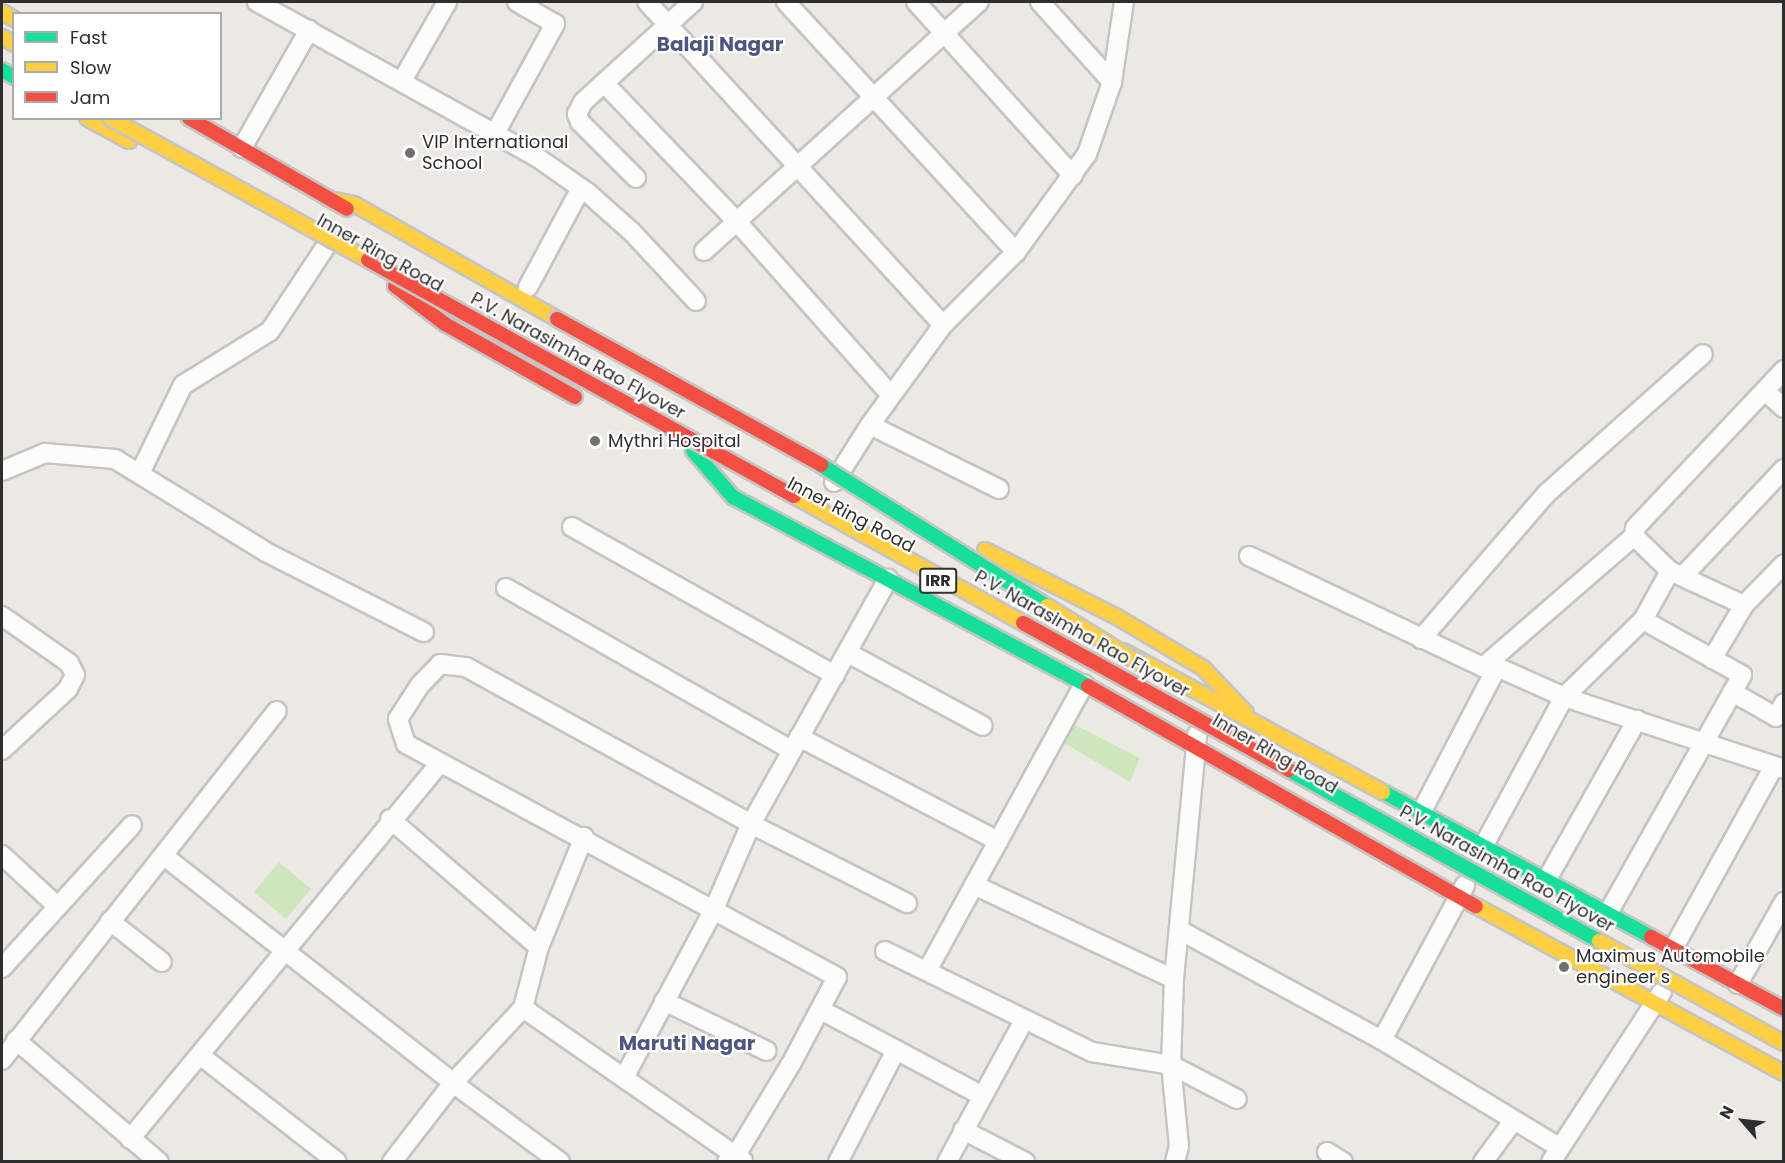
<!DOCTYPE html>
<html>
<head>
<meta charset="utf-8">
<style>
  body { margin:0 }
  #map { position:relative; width:1785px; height:1163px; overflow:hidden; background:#ece8e4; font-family:Poppins,sans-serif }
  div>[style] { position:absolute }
  .green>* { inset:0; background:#cee6be; transform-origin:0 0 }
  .roads { filter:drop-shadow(2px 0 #c5c4c5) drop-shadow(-2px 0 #c5c4c5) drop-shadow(0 2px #c5c4c5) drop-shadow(0 -2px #c5c4c5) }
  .street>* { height:18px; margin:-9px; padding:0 9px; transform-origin:9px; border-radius:9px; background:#fcfcfb }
  .fast>* { height:14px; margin:-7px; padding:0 7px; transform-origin:7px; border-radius:7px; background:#16e098 }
  .slow>* { height:14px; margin:-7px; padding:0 7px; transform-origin:7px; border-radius:7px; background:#ffcf43 }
  .jam>* { height:14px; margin:-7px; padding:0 7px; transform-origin:7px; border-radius:7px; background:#f24e42 }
  .bridges { filter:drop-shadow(2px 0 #c6c5c4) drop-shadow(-2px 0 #c6c5c4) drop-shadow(0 2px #c6c5c4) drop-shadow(0 -2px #c6c5c4) }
  .fast-bridge>* { height:14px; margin:-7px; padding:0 7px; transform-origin:7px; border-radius:7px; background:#16e098 }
  .slow-bridge>* { height:14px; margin:-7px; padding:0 7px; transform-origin:7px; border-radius:7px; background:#ffcf43 }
  .jam-bridge>* { height:14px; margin:-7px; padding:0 7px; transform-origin:7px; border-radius:7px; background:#f24e42 }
  .dots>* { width:16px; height:16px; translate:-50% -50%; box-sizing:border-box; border:3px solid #fff; border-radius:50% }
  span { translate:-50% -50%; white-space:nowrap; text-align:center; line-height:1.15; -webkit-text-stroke:4.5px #fff; paint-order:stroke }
  .shield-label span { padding:2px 4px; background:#fff; border:2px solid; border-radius:4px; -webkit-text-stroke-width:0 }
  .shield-label { font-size:16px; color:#2e2e2e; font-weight:700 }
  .poi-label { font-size:18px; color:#2e2e2e }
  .left { translate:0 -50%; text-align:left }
  .street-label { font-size:18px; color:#2e2e2e }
  .neighbourhood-label { font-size:20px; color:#4d5680; font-weight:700 }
  .frame { position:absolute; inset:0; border:3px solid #2e2e2e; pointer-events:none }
  .legend { position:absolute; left:12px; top:12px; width:210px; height:108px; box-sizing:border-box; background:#fff; border:2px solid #ababab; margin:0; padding:8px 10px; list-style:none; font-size:18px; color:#2e2e2e }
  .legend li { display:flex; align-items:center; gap:12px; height:30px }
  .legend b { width:30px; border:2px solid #ababab }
  .north { position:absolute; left:1713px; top:1091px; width:60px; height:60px; -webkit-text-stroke:4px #fff; paint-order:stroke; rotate:298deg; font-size:16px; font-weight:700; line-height:24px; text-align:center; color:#2e2e2e }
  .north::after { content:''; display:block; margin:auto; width:21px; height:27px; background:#2e2e2e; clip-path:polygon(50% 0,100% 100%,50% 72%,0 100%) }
</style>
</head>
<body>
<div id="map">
  <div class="green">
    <i style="clip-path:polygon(1075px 725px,1140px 758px,1130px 782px,1064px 743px)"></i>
    <i style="left:279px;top:862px;width:42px;height:39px;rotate:40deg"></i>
  </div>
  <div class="roads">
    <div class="street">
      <i style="left:257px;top:2px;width:321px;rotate:29deg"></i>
      <i style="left:538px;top:158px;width:61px;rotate:35deg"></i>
      <i style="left:588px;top:193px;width:59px;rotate:41.6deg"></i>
      <i style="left:632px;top:232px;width:94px;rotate:47.2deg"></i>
      <i style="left:647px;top:2px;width:438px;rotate:47.5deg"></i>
      <i style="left:786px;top:2px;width:340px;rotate:47.4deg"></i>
      <i style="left:916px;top:2px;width:234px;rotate:47.9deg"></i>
      <i style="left:1040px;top:2px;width:108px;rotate:48deg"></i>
      <i style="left:402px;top:81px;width:91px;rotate:-60.3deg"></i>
      <i style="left:604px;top:83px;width:195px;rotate:46.2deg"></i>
      <i style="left:739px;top:224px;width:229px;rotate:48.4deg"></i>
      <i style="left:494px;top:135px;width:127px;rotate:-61.2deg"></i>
      <i style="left:555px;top:24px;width:44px;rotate:-149.9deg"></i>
      <i style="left:242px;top:148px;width:136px;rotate:-60.4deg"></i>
      <i style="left:636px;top:178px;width:79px;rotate:-135deg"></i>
      <i style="left:580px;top:122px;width:9px;rotate:-111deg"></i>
      <i style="left:577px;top:114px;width:13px;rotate:-63deg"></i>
      <i style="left:583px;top:102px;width:149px;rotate:-42.3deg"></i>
      <i style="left:704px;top:251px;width:371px;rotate:-42.2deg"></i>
      <i style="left:528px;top:287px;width:112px;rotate:-61.8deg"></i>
      <i style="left:1765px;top:391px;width:25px;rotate:42deg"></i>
      <i style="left:870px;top:425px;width:144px;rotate:26.4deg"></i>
      <i style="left:2px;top:471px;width:47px;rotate:-22.7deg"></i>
      <i style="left:45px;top:453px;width:70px;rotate:4.9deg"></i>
      <i style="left:115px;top:459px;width:177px;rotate:31.6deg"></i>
      <i style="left:266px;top:552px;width:177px;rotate:26.9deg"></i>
      <i style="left:140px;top:473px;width:98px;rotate:-64deg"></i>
      <i style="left:183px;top:385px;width:102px;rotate:-31.8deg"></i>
      <i style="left:270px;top:331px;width:105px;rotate:-56.6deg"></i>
      <i style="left:834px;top:482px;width:67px;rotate:-57.7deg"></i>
      <i style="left:870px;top:425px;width:124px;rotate:-53.9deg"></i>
      <i style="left:943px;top:325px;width:103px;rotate:-45deg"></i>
      <i style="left:1016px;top:252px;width:121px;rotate:-54.1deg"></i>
      <i style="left:1087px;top:154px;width:76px;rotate:-70.9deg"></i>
      <i style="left:1112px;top:82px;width:81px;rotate:-81.5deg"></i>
      <i style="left:572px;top:527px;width:302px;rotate:29.4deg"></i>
      <i style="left:1634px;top:536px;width:50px;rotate:44.2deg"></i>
      <i style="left:1670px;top:571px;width:81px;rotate:24.7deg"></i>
      <i style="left:1249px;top:556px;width:259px;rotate:25.4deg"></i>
      <i style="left:1483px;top:667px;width:14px"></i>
      <i style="left:1497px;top:667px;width:73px;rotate:24.1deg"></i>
      <i style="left:1564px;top:697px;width:231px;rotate:18.1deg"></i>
      <i style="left:1683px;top:576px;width:147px;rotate:-46.7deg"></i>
      <i style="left:506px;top:588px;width:328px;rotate:29.6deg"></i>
      <i style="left:2px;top:616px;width:82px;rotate:35deg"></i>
      <i style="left:69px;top:663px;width:13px;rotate:63deg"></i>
      <i style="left:75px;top:675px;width:16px;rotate:117deg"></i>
      <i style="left:68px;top:689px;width:90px;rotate:137.3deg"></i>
      <i style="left:1421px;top:639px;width:191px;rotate:-49.2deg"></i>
      <i style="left:1546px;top:494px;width:210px;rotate:-41.7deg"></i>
      <i style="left:848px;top:653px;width:153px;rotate:28.4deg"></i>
      <i style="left:1712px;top:659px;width:63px;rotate:-59.3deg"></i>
      <i style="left:1744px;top:605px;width:57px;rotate:-45.7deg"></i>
      <i style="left:1483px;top:667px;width:200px;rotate:-40.9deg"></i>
      <i style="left:1634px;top:536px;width:8px;rotate:-83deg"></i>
      <i style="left:1635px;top:528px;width:217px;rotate:-46.7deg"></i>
      <i style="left:1734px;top:693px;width:48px;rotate:29.7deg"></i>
      <i style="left:1776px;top:717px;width:16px;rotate:-60deg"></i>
      <i style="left:799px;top:737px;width:225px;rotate:27.6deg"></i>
      <i style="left:1422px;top:811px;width:162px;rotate:-62.5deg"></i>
      <i style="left:390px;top:819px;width:196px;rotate:40.7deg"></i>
      <i style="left:1484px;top:845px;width:168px;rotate:-61.6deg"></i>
      <i style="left:1564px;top:697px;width:110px;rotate:-44.3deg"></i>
      <i style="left:1643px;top:620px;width:56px;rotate:-61.1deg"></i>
      <i style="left:2px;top:855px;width:74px;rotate:42.8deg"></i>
      <i style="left:164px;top:856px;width:367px;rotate:38.1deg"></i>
      <i style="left:453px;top:1083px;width:133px;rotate:36.4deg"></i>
      <i style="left:1547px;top:879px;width:183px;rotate:-60.5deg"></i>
      <i style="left:974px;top:885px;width:221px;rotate:25.2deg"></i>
      <i style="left:1608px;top:913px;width:273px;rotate:-60.6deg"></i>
      <i style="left:1742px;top:675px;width:113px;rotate:-150.9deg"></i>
      <i style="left:110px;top:921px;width:66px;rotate:38.3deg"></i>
      <i style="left:1181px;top:931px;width:229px;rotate:28.5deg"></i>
      <i style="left:1382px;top:1040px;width:208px;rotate:31.2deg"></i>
      <i style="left:1673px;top:949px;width:209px;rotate:-61.1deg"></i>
      <i style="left:885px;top:951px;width:230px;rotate:26deg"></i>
      <i style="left:1092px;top:1052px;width:80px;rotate:9.3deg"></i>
      <i style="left:1171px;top:1065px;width:74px;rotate:27.3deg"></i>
      <i style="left:2px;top:968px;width:193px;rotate:-47.7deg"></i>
      <i style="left:927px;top:971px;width:327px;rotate:-61.3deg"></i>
      <i style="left:1738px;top:984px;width:94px;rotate:-60.7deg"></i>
      <i style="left:664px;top:1001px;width:114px;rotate:25.9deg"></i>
      <i style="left:523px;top:1008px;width:268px;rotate:34.8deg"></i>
      <i style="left:821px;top:1010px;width:181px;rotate:28deg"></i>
      <i style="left:16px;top:1040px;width:188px;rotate:40.5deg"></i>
      <i style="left:1382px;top:1040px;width:176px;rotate:-61.8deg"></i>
      <i style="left:201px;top:1056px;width:172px;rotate:37.9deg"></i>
      <i style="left:2px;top:1060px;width:444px;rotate:-51.8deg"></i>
      <i style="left:625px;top:1076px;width:189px;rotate:-61.9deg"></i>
      <i style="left:714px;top:909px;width:93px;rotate:-66.5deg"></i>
      <i style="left:751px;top:824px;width:281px;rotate:-60.8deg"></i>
      <i style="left:963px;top:1130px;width:70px;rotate:27.3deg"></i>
      <i style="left:130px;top:1139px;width:487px;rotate:-50.5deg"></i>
      <i style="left:1327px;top:1152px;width:19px;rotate:32deg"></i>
      <i style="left:392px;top:1162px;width:100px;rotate:-52.3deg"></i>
      <i style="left:453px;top:1083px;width:103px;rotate:-47deg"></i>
      <i style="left:523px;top:1008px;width:63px;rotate:-75.3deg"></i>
      <i style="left:539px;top:947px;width:119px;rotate:-67.8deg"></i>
      <i style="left:727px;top:1162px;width:11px;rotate:-38deg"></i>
      <i style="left:736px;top:1155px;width:106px;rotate:-58.9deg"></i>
      <i style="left:791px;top:1064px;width:98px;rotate:-62.1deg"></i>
      <i style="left:837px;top:977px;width:490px;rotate:-151.6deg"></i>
      <i style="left:406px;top:744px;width:26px;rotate:-108deg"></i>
      <i style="left:398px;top:719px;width:40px;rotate:-57.1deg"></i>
      <i style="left:420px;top:685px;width:29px;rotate:-46deg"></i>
      <i style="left:440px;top:664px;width:26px;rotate:7deg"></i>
      <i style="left:466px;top:667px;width:325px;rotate:28.8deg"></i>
      <i style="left:751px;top:824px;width:175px;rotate:26.9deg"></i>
      <i style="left:838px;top:1162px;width:126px;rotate:-62.6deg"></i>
      <i style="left:947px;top:1162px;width:159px;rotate:-61.5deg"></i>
      <i style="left:1175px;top:1162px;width:16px;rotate:-76deg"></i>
      <i style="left:1179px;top:1146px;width:81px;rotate:-95.6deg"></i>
      <i style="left:1171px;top:1065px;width:86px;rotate:-88deg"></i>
      <i style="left:1174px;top:979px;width:246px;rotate:-84.6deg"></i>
      <i style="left:1483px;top:1162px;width:52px;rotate:-53.6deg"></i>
      <i style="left:1551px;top:1162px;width:203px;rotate:-56.9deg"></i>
    </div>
    <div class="fast">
      <i style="left:2px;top:70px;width:14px;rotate:30deg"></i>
      <i style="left:693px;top:451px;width:61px;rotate:49deg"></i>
      <i style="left:733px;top:497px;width:402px;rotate:28deg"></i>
      <i style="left:1383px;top:792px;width:305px;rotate:28.4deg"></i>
    </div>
    <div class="slow">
      <i style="left:2px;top:12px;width:14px;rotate:30deg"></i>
      <i style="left:2px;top:37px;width:14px;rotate:30deg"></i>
      <i style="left:87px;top:118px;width:48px;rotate:28.7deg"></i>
      <i style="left:329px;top:199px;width:25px;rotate:11deg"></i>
      <i style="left:354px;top:204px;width:233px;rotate:29.5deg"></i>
      <i style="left:985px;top:550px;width:148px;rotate:26.9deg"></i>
      <i style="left:1117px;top:617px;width:100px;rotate:30.7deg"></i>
      <i style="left:1203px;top:668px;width:62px;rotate:46.3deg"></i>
      <i style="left:1123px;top:651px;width:296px;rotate:28.5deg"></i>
      <i style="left:1476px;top:906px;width:350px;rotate:28.5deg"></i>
    </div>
    <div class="jam">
      <i style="left:189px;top:118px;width:182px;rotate:29.9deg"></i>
      <i style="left:395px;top:286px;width:63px;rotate:37.2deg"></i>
      <i style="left:445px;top:324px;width:149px;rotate:29.3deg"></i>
      <i style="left:1088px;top:686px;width:446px;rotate:29.6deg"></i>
      <i style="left:1651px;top:937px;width:151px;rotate:28.4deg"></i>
    </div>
  </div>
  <div class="bridges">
    <div class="fast-bridge">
      <i style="left:821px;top:465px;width:266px;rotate:32deg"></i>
      <i style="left:1289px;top:770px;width:354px;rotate:28.9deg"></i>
    </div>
    <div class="slow-bridge">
      <i style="left:110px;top:118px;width:294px;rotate:28.8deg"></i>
      <i style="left:794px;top:496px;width:262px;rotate:29deg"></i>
      <i style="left:1047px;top:606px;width:108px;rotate:31.8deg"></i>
      <i style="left:1599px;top:941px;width:211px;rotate:28.9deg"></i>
    </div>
    <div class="jam-bridge">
      <i style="left:368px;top:260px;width:487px;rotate:29deg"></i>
      <i style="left:557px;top:319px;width:302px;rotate:28.9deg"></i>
      <i style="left:1023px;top:623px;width:304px;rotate:28.9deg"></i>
    </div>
  </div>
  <div class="dots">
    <i style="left:410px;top:153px;background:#706f6e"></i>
    <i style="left:595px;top:441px;background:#706f6e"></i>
    <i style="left:1564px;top:967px;background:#706f6e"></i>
  </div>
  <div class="shield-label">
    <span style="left:938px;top:581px">IRR</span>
  </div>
  <div class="poi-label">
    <span class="left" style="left:422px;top:153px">VIP International<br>School</span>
    <span class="left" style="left:608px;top:441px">Mythri Hospital</span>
    <span class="left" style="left:1576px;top:967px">Maximus Automobile<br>engineer s</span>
  </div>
  <div class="street-label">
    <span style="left:380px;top:253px;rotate:29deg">Inner Ring Road</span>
    <span style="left:578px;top:356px;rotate:29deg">P.V. Narasimha Rao Flyover</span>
    <span style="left:851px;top:515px;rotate:28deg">Inner Ring Road</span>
    <span style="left:1082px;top:634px;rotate:29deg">P.V. Narasimha Rao Flyover</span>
    <span style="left:1275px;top:754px;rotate:30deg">Inner Ring Road</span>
    <span style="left:1507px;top:869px;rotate:29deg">P.V. Narasimha Rao Flyover</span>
  </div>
  <div class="neighbourhood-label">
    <span style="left:720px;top:44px">Balaji Nagar</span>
    <span style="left:687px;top:1043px">Maruti Nagar</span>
  </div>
  <div class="frame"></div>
  <ul class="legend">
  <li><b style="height:8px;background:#16e098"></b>Fast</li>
  <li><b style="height:8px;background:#ffcf43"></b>Slow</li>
  <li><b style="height:8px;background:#f24e42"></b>Jam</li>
  </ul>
  <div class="north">N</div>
</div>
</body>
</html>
